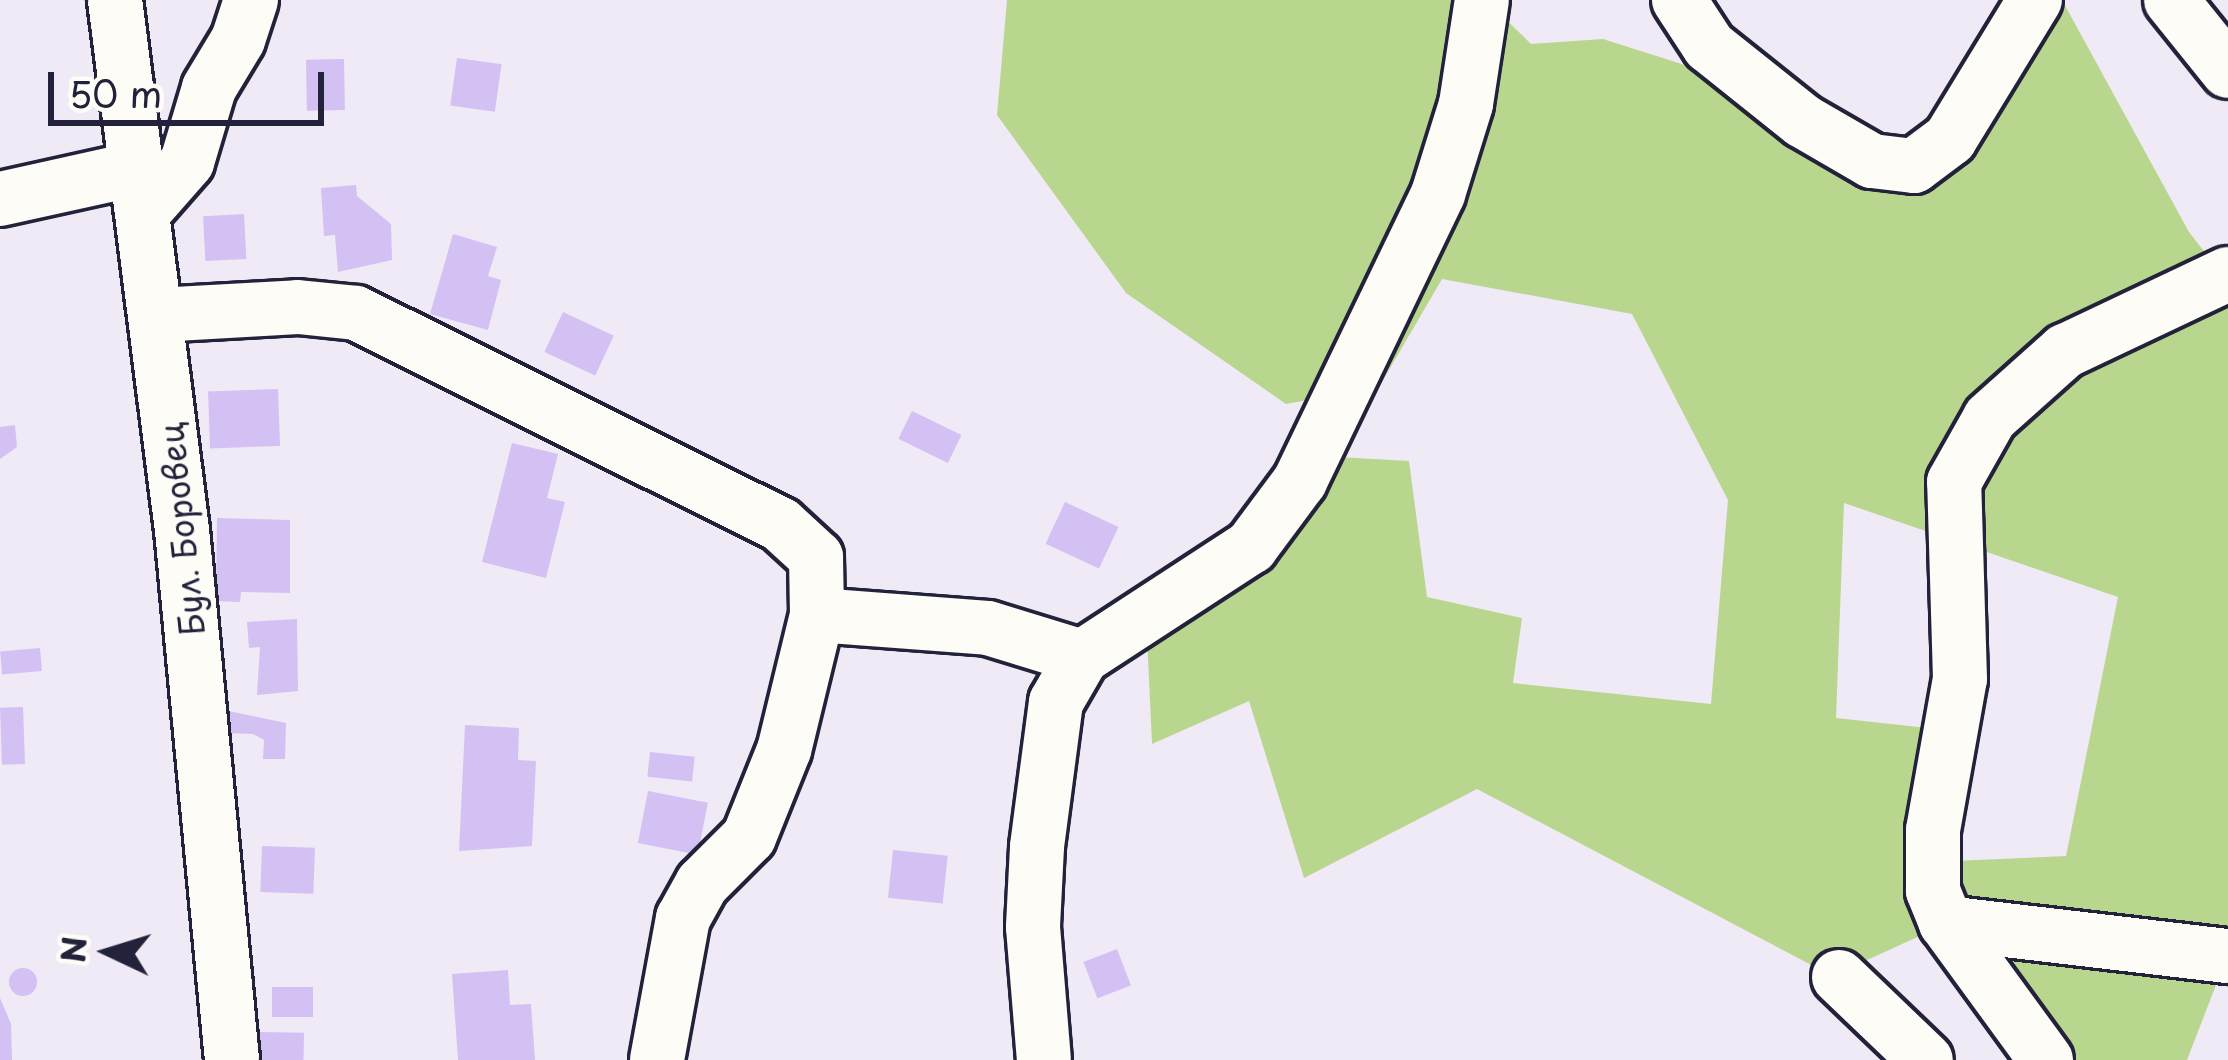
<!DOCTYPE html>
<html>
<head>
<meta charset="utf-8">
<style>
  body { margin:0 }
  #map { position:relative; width:2228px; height:1060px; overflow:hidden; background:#f0eaf6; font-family:"Playpen Sans",sans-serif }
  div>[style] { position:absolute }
  .green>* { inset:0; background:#b9d68e }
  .building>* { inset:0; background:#d2c1f2; transform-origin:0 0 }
  .round { border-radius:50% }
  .roads { filter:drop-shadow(3px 0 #22223b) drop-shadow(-3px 0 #22223b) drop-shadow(0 3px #22223b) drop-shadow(0 -3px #22223b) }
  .minor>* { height:54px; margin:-27px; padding:0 27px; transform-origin:27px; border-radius:27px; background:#fdfcf7 }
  span { translate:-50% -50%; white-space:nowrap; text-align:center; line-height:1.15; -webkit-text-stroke:9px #fdfcf7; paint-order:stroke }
  .street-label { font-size:33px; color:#22223b }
  .north { position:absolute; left:48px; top:892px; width:120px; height:120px; -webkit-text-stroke:9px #fdfcf7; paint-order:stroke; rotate:274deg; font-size:33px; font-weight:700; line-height:48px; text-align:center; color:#22223b }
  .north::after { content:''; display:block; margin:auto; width:42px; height:54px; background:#22223b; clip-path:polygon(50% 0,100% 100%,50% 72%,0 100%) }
  .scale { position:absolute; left:48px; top:72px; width:276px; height:54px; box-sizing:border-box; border:6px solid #22223b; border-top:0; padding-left:15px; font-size:36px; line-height:42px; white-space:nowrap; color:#22223b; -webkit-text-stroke:9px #fdfcf7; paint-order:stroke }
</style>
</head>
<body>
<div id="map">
  <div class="green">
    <i style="clip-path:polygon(evenodd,1007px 0,1486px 0,1531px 44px,1603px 39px,1691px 67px,1865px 185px,2032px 0,2062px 0,2189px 232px,2228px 282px,2228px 954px,2187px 1060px,2046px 1060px,1946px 924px,1832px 976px,1477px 789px,1304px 878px,1249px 701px,1152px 744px,1146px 614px,1338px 457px,1409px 461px,1427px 597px,1522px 618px,1513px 683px,1711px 704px,1728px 500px,1632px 314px,1442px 279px,1379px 387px,1286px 404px,1126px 293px,997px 115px,1007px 0,1844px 503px,2118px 597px,2066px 856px,1931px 862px,1955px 731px,1836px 718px,1844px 503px)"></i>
  </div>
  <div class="building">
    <i style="left:457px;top:58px;width:45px;height:48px;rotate:8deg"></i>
    <i style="left:344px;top:59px;width:51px;height:38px;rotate:89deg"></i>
    <i style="clip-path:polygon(356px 185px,357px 196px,391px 224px,392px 260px,338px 272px,335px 235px,324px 236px,321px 188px)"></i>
    <i style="left:244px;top:214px;width:45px;height:41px;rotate:87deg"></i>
    <i style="clip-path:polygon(453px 234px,497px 247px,488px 276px,501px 280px,488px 330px,430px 314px)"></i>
    <i style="left:563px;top:312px;width:56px;height:44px;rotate:25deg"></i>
    <i style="left:278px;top:389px;width:57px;height:70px;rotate:88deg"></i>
    <i style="left:912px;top:411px;width:55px;height:31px;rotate:26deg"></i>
    <i style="clip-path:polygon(15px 425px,17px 447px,0 459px,0 427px)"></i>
    <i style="clip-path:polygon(512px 443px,558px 454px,547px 498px,565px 502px,546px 578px,482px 562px)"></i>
    <i style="left:1065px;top:502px;width:59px;height:46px;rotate:25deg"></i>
    <i style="clip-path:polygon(217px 518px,290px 520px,290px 593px,241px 592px,240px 602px,216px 601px)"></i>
    <i style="clip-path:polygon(297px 619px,298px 691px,257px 695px,260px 647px,249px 648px,247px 622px)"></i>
    <i style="left:40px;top:648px;width:23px;height:40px;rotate:85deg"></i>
    <i style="left:23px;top:707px;width:57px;height:23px;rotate:88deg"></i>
    <i style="clip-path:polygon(224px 710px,286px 723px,285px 759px,263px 759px,264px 740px,253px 734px,223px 733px)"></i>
    <i style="clip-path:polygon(465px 725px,519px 728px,518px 760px,536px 761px,532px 846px,459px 851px)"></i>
    <i style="left:650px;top:752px;width:45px;height:25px;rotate:6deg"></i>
    <i style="left:648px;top:791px;width:61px;height:53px;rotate:11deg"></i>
    <i style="left:262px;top:846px;width:53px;height:46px;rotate:2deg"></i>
    <i style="left:893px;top:850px;width:55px;height:48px;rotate:6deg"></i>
    <i style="left:1117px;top:949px;width:39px;height:36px;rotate:69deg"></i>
    <i class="round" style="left:9px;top:968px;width:28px;height:28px"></i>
    <i style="clip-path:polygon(508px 970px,510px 1005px,531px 1004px,535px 1060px,458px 1060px,452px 974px)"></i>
    <i style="left:272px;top:987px;width:41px;height:30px"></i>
    <i style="clip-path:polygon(0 998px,11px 1024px,12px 1060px,0 1060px)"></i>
    <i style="left:257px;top:1032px;width:47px;height:28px;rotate:1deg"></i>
  </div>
  <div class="roads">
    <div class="minor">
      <i style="left:115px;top:0;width:534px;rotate:82.8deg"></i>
      <i style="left:182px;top:530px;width:532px;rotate:84.61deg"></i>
      <i style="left:1679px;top:0;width:55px;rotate:56.9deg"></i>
      <i style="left:1709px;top:46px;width:120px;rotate:38.6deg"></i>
      <i style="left:1803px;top:121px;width:80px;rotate:30.1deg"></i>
      <i style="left:1872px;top:161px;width:42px;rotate:6.8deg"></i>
      <i style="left:1914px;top:166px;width:45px;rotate:-36.9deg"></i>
      <i style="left:1950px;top:139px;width:163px;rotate:-58.6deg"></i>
      <i style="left:2171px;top:0;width:91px;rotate:51.2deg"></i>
      <i style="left:0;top:199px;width:143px;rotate:-12.5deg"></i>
      <i style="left:145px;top:210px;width:64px;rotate:-48.8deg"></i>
      <i style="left:187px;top:162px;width:77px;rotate:-73.4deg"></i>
      <i style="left:209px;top:88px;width:56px;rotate:-58.9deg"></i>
      <i style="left:238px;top:40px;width:42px;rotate:-72deg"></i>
      <i style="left:157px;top:315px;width:141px;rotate:-3.2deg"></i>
      <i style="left:298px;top:307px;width:58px;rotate:5.9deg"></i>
      <i style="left:356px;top:313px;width:474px;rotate:26.5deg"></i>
      <i style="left:780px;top:524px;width:49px;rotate:42.5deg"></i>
      <i style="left:816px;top:557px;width:58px;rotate:89deg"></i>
      <i style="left:817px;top:615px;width:139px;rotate:103.7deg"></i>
      <i style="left:784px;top:750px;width:94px;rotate:111.9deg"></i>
      <i style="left:749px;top:837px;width:66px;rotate:135deg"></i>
      <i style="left:702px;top:884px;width:39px;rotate:119deg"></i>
      <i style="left:683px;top:918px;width:144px;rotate:100.4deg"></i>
      <i style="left:817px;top:615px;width:171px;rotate:4.3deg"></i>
      <i style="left:988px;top:628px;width:98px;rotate:17.1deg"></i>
      <i style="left:1082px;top:657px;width:52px;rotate:120deg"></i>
      <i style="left:1056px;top:702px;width:146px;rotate:97.5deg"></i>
      <i style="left:1037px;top:847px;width:80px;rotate:92.9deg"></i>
      <i style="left:1033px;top:927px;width:133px;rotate:85.3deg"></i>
      <i style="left:1082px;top:657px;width:202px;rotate:-33.1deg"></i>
      <i style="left:1251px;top:547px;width:82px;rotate:-53.4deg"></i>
      <i style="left:1300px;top:481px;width:318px;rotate:-64.3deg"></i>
      <i style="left:1438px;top:194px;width:94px;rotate:-72.7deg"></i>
      <i style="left:1466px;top:104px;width:105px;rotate:-81.3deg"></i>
      <i style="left:1946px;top:923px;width:284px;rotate:6.7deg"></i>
      <i style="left:1839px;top:977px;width:120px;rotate:43.7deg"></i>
      <i style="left:2046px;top:1060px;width:170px;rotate:-126.1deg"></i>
      <i style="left:1946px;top:923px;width:35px;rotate:-112deg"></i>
      <i style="left:1933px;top:891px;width:61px;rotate:-90deg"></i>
      <i style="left:1933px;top:830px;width:153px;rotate:-79.9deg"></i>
      <i style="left:1960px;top:679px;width:197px;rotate:-91.7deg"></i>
      <i style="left:1954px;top:482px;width:73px;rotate:-60.6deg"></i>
      <i style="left:1990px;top:418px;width:101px;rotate:-41.8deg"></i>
      <i style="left:2065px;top:351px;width:180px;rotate:-25.3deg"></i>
    </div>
  </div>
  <div class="street-label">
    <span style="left:181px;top:529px;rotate:-96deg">Бул. Боровец</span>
  </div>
  <div class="north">N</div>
  <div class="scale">50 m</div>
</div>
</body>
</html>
